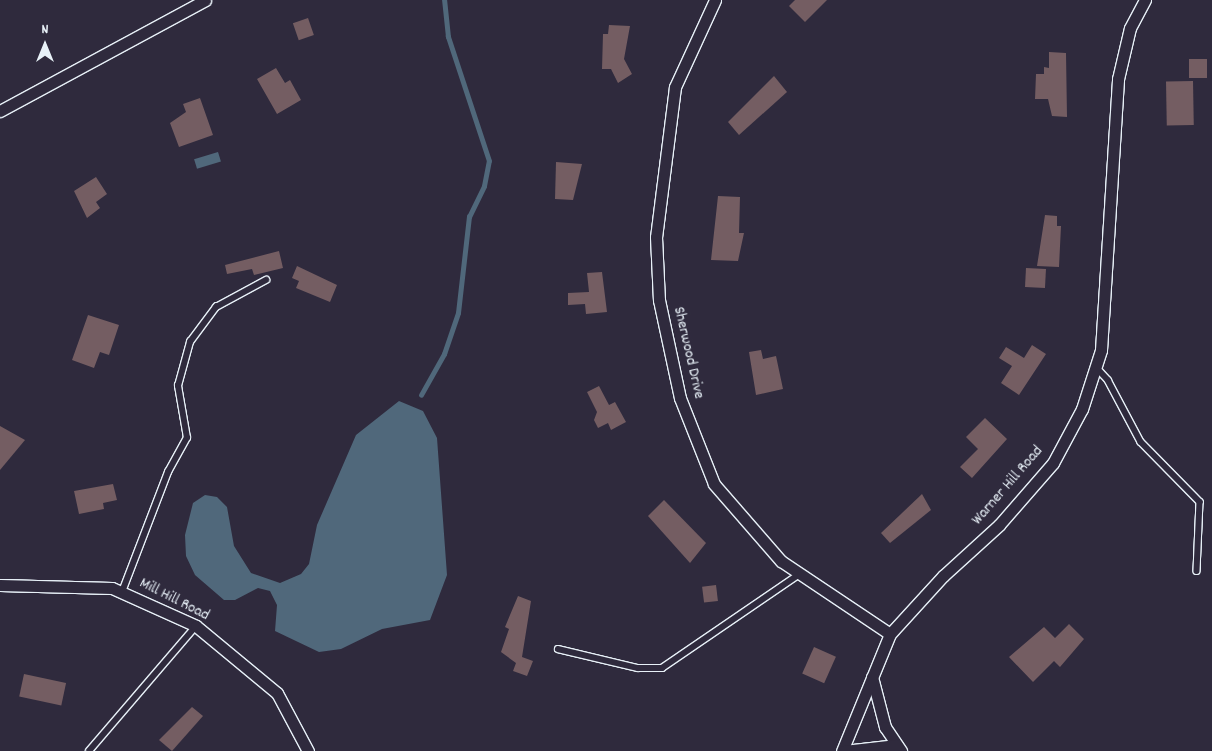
<!DOCTYPE html>
<html>
<head>
<meta charset="utf-8">
<style>
  body { margin:0 }
  #map { position:relative; width:1212px; height:751px; overflow:hidden; background:#2f2a3d; font-family:Dekko,sans-serif }
  div>[style] { position:absolute }
  .water>* { inset:0; background:#50687b; transform-origin:0 0 }
  .stream>* { height:4.5px; margin:-2.25px; padding:0 2.25px; transform-origin:2.25px; border-radius:2.25px; background:#50687b }
  .building>* { inset:0; background:#745d62; transform-origin:0 0 }
  .roads { filter:drop-shadow(1px 0 #e8f1f8) drop-shadow(-1px 0 #e8f1f8) drop-shadow(0 1px #e8f1f8) drop-shadow(0 -1px #e8f1f8) }
  .service>* { height:5.5px; margin:-2.75px; padding:0 2.75px; transform-origin:2.75px; border-radius:2.75px; background:#2f2a3d }
  .minor>* { height:11px; margin:-5.5px; padding:0 5.5px; transform-origin:5.5px; border-radius:5.5px; background:#2f2a3d }
  span { translate:-50% -50%; white-space:nowrap; text-align:center; line-height:1.15; -webkit-text-stroke:4.5px #2f2a3d; paint-order:stroke }
  .street-label { font-size:16px; color:#e8f1f8 }
  .north { position:absolute; left:20px; top:20px; width:50px; height:50px; -webkit-text-stroke:4px #2f2a3d; paint-order:stroke; rotate:0deg; font-size:14px; font-weight:700; line-height:20px; text-align:center; color:#e8f1f8 }
  .north::after { content:''; display:block; margin:auto; width:18px; height:22px; background:#e8f1f8; clip-path:polygon(50% 0,100% 100%,50% 72%,0 100%) }
</style>
</head>
<body>
<div id="map">
  <div class="water">
    <i style="left:218px;top:152px;width:10px;height:25px;rotate:73deg"></i>
    <i style="clip-path:polygon(399px 401px,423px 411px,437px 438px,447px 575px,430px 620px,382px 629px,341px 649px,319px 652px,275px 631px,277px 605px,270px 591px,258px 588px,235px 600px,224px 600px,195px 575px,186px 556px,185px 535px,193px 503px,205px 495px,217px 497px,227px 507px,234px 546px,251px 573px,280px 583px,301px 574px,309px 564px,317px 525px,356px 435px)"></i>
  </div>
  <div class="stream">
    <i style="left:421px;top:395px;width:47px;rotate:-60.7deg"></i>
    <i style="left:444px;top:354px;width:43px;rotate:-71.1deg"></i>
    <i style="left:458px;top:313px;width:97px;rotate:-83.5deg"></i>
    <i style="left:469px;top:217px;width:34px;rotate:-64deg"></i>
    <i style="left:484px;top:186px;width:25px;rotate:-79deg"></i>
    <i style="left:489px;top:161px;width:131px;rotate:-108.3deg"></i>
    <i style="left:448px;top:37px;width:37px;rotate:-96deg"></i>
  </div>
  <div class="building">
    <i style="clip-path:polygon(795px 0,827px 0,805px 22px,789px 6px)"></i>
    <i style="left:308px;top:18px;width:18px;height:16px;rotate:71deg"></i>
    <i style="clip-path:polygon(609px 25px,630px 26px,624px 59px,632px 74px,618px 83px,611px 69px,602px 69px,603px 34px,608px 34px)"></i>
    <i style="clip-path:polygon(1049px 52px,1066px 53px,1067px 117px,1052px 116px,1048px 99px,1035px 99px,1036px 74px,1044px 74px,1044px 67px,1049px 68px)"></i>
    <i style="left:1189px;top:59px;width:18px;height:19px"></i>
    <i style="clip-path:polygon(276px 68px,285px 83px,290px 80px,301px 100px,277px 114px,257px 79px)"></i>
    <i style="clip-path:polygon(774px 76px,787px 92px,739px 135px,728px 122px)"></i>
    <i style="left:1193px;top:81px;width:44px;height:27px;rotate:89deg"></i>
    <i style="clip-path:polygon(200px 98px,213px 135px,179px 147px,170px 123px,186px 112px,183px 104px)"></i>
    <i style="clip-path:polygon(556px 162px,582px 164px,573px 200px,555px 199px)"></i>
    <i style="clip-path:polygon(96px 177px,107px 194px,96px 202px,100px 208px,87px 218px,74px 191px)"></i>
    <i style="clip-path:polygon(718px 196px,740px 197px,739px 233px,744px 233px,738px 261px,711px 260px)"></i>
    <i style="clip-path:polygon(1045px 215px,1057px 216px,1057px 226px,1061px 226px,1059px 267px,1037px 266px)"></i>
    <i style="clip-path:polygon(279px 251px,283px 268px,254px 275px,252px 269px,227px 274px,225px 265px)"></i>
    <i style="clip-path:polygon(297px 266px,337px 285px,330px 302px,296px 288px,299px 281px,292px 278px)"></i>
    <i style="left:1026px;top:268px;width:20px;height:19px;rotate:3deg"></i>
    <i style="clip-path:polygon(602px 272px,607px 312px,586px 314px,585px 304px,568px 305px,568px 293px,589px 292px,587px 273px)"></i>
    <i style="clip-path:polygon(88px 315px,119px 325px,109px 355px,100px 352px,94px 368px,72px 360px)"></i>
    <i style="clip-path:polygon(1032px 345px,1046px 354px,1019px 395px,1001px 383px,1012px 366px,999px 358px,1006px 347px,1024px 358px)"></i>
    <i style="clip-path:polygon(761px 350px,763px 359px,776px 356px,783px 389px,756px 395px,749px 352px)"></i>
    <i style="clip-path:polygon(599px 386px,609px 405px,615px 402px,626px 422px,611px 430px,608px 423px,598px 428px,594px 420px,597px 412px,587px 392px)"></i>
    <i style="clip-path:polygon(985px 418px,1007px 439px,972px 478px,960px 467px,978px 449px,966px 437px)"></i>
    <i style="clip-path:polygon(0 426px,25px 440px,0 470px)"></i>
    <i style="clip-path:polygon(113px 484px,117px 500px,103px 503px,104px 509px,79px 514px,74px 491px)"></i>
    <i style="clip-path:polygon(922px 494px,931px 510px,890px 543px,881px 533px)"></i>
    <i style="clip-path:polygon(664px 500px,706px 543px,690px 563px,648px 516px)"></i>
    <i style="left:716px;top:585px;width:16px;height:14px;rotate:83deg"></i>
    <i style="clip-path:polygon(518px 596px,531px 601px,522px 657px,533px 661px,527px 676px,513px 671px,516px 663px,501px 652px,509px 629px,505px 627px)"></i>
    <i style="clip-path:polygon(1069px 624px,1084px 639px,1060px 667px,1054px 661px,1033px 682px,1009px 657px,1044px 627px,1055px 638px)"></i>
    <i style="left:814px;top:647px;width:24px;height:29px;rotate:24deg"></i>
    <i style="left:24px;top:674px;width:43px;height:23px;rotate:12deg"></i>
    <i style="clip-path:polygon(192px 707px,203px 716px,172px 751px,159px 740px)"></i>
  </div>
  <div class="roads">
    <div class="service">
      <i style="left:1096px;top:367px;width:18px;rotate:47deg"></i>
      <i style="left:1108px;top:380px;width:70px;rotate:62deg"></i>
      <i style="left:1141px;top:442px;width:84px;rotate:45.5deg"></i>
      <i style="left:1200px;top:502px;width:69px;rotate:92.5deg"></i>
      <i style="left:122px;top:592px;width:129px;rotate:-69deg"></i>
      <i style="left:168px;top:472px;width:39px;rotate:-61deg"></i>
      <i style="left:187px;top:438px;width:53px;rotate:-99.8deg"></i>
      <i style="left:178px;top:386px;width:46px;rotate:-74.7deg"></i>
      <i style="left:190px;top:342px;width:44px;rotate:-53.4deg"></i>
      <i style="left:216px;top:307px;width:57px;rotate:-28.4deg"></i>
      <i style="left:558px;top:649px;width:82px;rotate:13.4deg"></i>
      <i style="left:638px;top:668px;width:24px"></i>
      <i style="left:662px;top:668px;width:167px;rotate:-34.3deg"></i>
      <i style="left:89px;top:751px;width:165px;rotate:-49.4deg"></i>
    </div>
    <div class="minor">
      <i style="left:715px;top:0;width:96px;rotate:114.7deg"></i>
      <i style="left:675px;top:87px;width:151px;rotate:97.2deg"></i>
      <i style="left:656px;top:237px;width:63px;rotate:87.3deg"></i>
      <i style="left:659px;top:300px;width:100px;rotate:77.9deg"></i>
      <i style="left:680px;top:398px;width:92px;rotate:68.4deg"></i>
      <i style="left:714px;top:484px;width:102px;rotate:49deg"></i>
      <i style="left:781px;top:561px;width:131px;rotate:33.8deg"></i>
      <i style="left:0;top:111px;width:233px;rotate:-28.4deg"></i>
      <i style="left:0;top:585px;width:112px;rotate:1.5deg"></i>
      <i style="left:112px;top:588px;width:92px;rotate:24.3deg"></i>
      <i style="left:196px;top:626px;width:105px;rotate:39.6deg"></i>
      <i style="left:277px;top:693px;width:66px;rotate:61.9deg"></i>
      <i style="left:872px;top:677px;width:52px;rotate:75.4deg"></i>
      <i style="left:885px;top:727px;width:29px;rotate:56deg"></i>
      <i style="left:842px;top:751px;width:126px;rotate:-67.7deg"></i>
      <i style="left:890px;top:634px;width:79px;rotate:-47.6deg"></i>
      <i style="left:943px;top:576px;width:76px;rotate:-42.3deg"></i>
      <i style="left:999px;top:525px;width:82px;rotate:-48.9deg"></i>
      <i style="left:1053px;top:463px;width:61px;rotate:-61.8deg"></i>
      <i style="left:1082px;top:409px;width:62px;rotate:-72.1deg"></i>
      <i style="left:1101px;top:350px;width:272px;rotate:-86.4deg"></i>
      <i style="left:1118px;top:79px;width:52px;rotate:-76.8deg"></i>
      <i style="left:1130px;top:28px;width:32px;rotate:-62deg"></i>
      <i style="left:844px;top:751px;width:53px;rotate:-6.5deg"></i>
    </div>
  </div>
  <div class="street-label">
    <span style="left:688px;top:353px;rotate:77deg">Sherwood Drive</span>
    <span style="left:1008px;top:486px;rotate:-49deg">Warner Hill Road</span>
    <span style="left:174px;top:600px;rotate:27deg">Mill Hill Road</span>
  </div>
  <div class="north">N</div>
</div>
</body>
</html>
